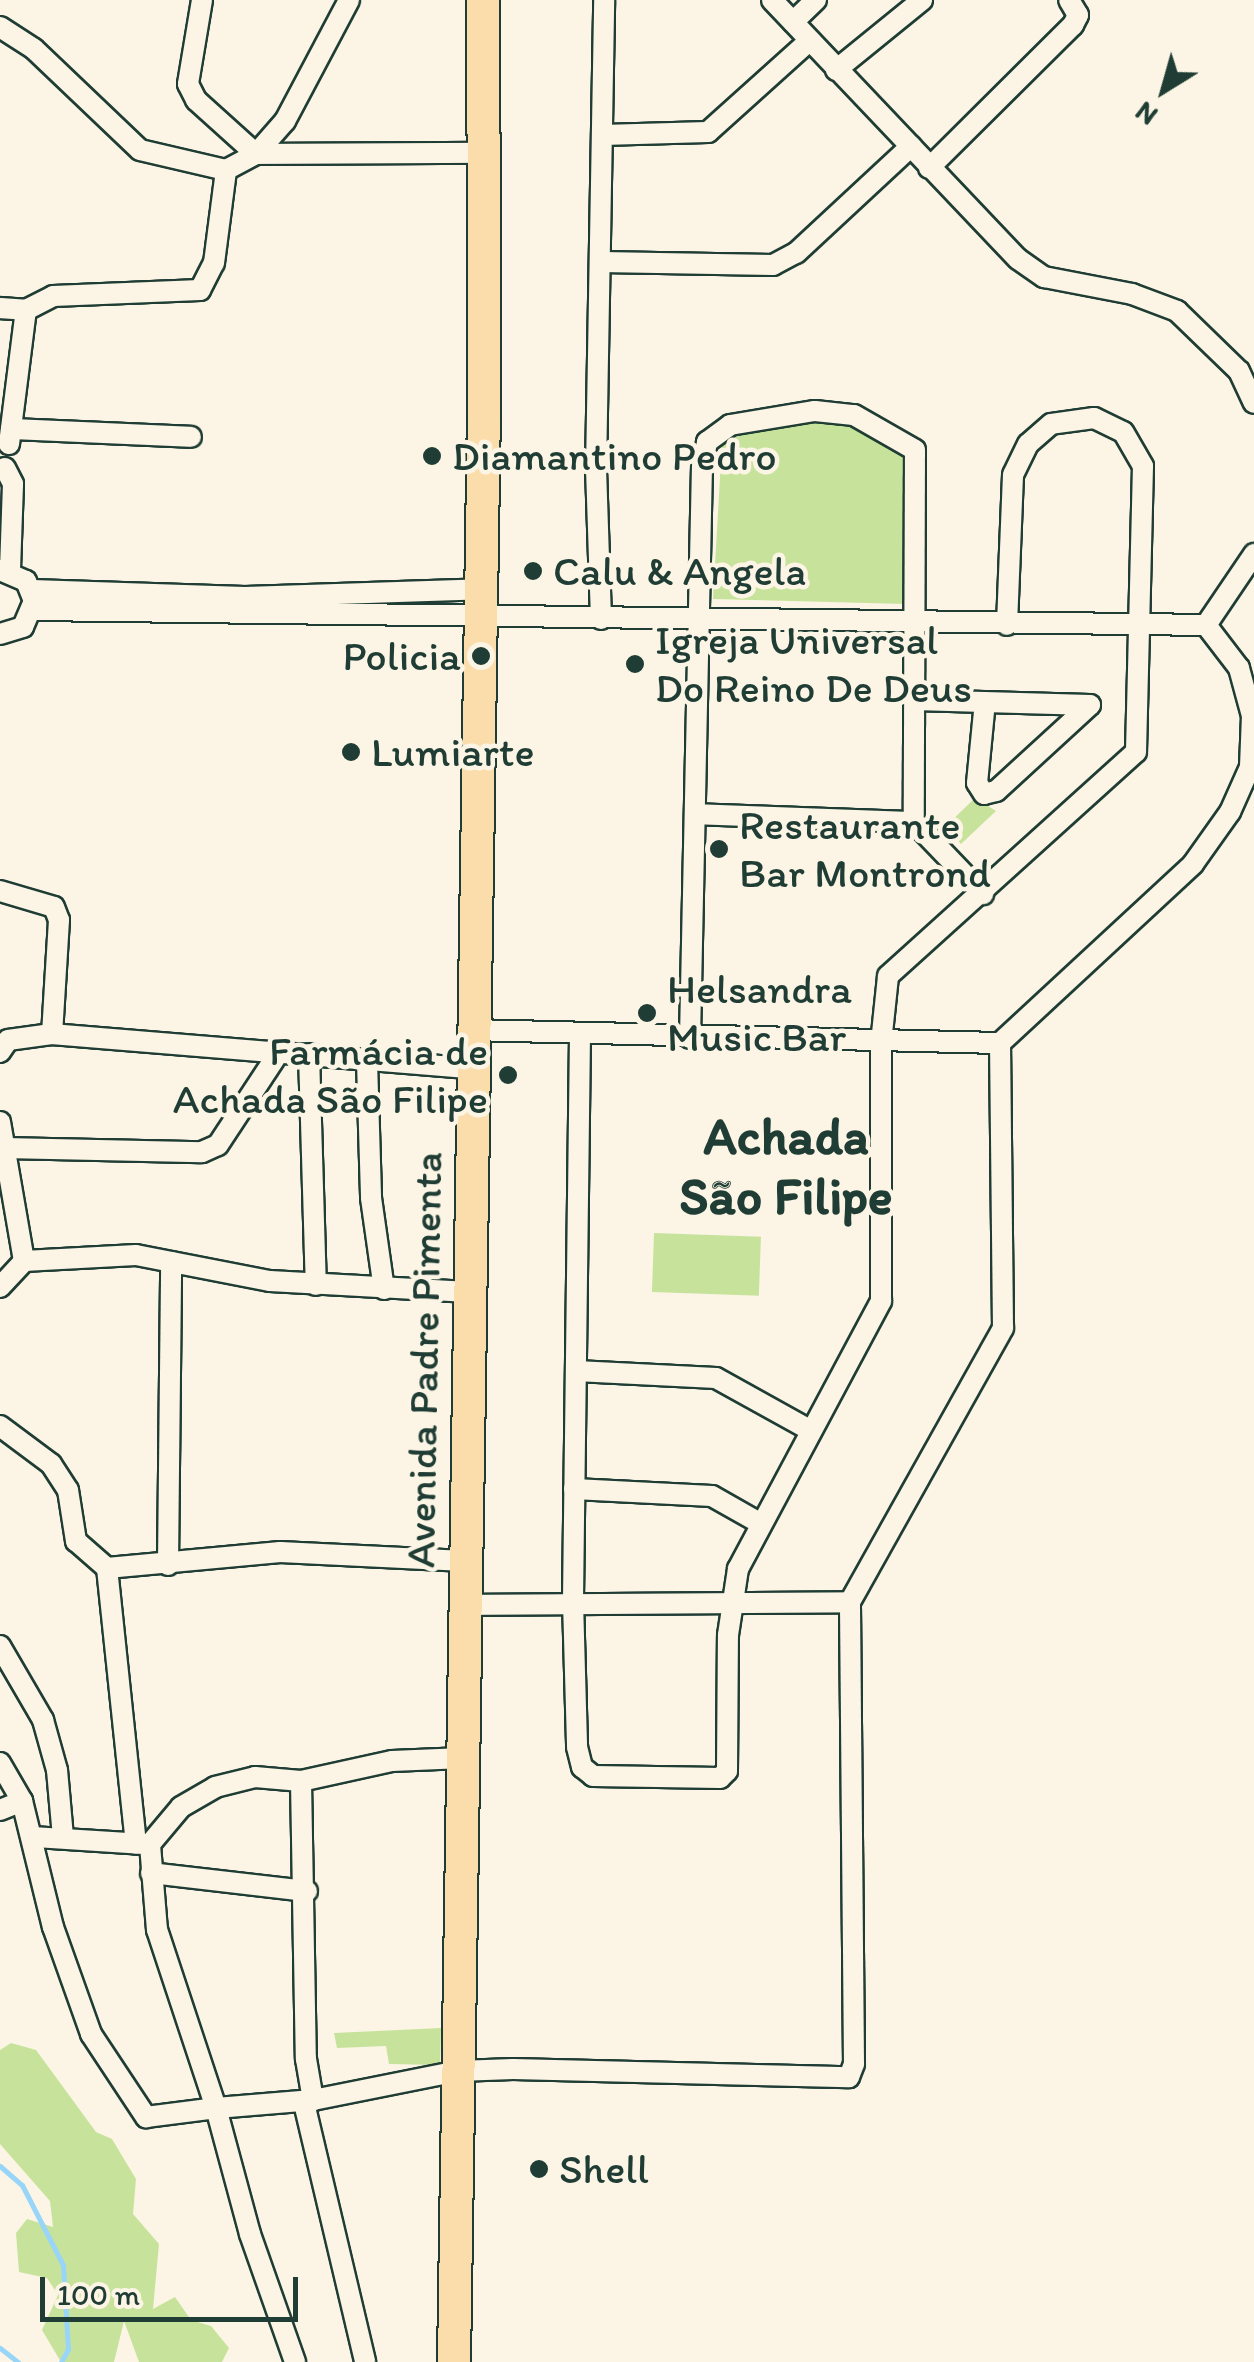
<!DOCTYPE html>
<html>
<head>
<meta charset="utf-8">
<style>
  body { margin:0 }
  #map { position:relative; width:1254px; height:2362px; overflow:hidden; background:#fcf5e5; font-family:Itim,sans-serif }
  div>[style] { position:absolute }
  .green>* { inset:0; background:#c7e39b; transform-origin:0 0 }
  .stream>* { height:5px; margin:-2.5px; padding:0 2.5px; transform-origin:2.5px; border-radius:2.5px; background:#98d5f9 }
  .roads { filter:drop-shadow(2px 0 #1f3d34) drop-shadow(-2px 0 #1f3d34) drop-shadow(0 2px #1f3d34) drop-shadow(0 -2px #1f3d34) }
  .street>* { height:20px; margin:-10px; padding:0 10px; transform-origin:10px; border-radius:10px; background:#fcf5e5 }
  .primary>* { height:32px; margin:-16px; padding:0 16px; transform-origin:16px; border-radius:16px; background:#faddab }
  .dots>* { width:28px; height:28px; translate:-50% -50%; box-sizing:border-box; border:5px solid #fcf5e5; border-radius:50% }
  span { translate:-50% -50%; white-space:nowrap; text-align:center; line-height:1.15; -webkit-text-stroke:9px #fcf5e5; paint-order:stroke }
  .poi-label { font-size:42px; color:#1f3d34 }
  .left { translate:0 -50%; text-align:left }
  .right { translate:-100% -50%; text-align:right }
  .street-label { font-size:42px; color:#1f3d34 }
  .district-label { font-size:52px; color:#1f3d34; font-weight:700 }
  .north { position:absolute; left:1114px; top:40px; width:100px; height:100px; -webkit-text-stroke:8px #fcf5e5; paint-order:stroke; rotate:217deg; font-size:28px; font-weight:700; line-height:40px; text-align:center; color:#1f3d34 }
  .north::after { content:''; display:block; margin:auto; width:35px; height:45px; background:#1f3d34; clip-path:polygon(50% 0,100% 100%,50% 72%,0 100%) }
  .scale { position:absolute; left:40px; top:2277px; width:258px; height:45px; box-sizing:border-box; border:5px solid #1f3d34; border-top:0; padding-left:12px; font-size:30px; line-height:35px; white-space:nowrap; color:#1f3d34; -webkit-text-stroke:8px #fcf5e5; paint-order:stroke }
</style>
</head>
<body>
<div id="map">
  <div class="green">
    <i style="clip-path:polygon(773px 421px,854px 421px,912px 454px,905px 604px,713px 599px,722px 443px)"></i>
    <i style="clip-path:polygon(975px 798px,996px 811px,961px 844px,945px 827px)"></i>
    <i style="left:654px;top:1233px;width:107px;height:59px;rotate:2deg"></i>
    <i style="clip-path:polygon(441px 2028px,440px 2065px,389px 2064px,386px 2046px,337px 2048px,334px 2033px)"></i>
    <i style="clip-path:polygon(11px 2043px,36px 2050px,96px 2132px,112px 2139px,136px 2179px,133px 2214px,159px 2244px,153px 2309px,175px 2297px,191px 2320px,211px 2326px,229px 2348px,222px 2362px,139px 2362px,124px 2321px,114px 2362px,61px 2362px,42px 2330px,58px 2295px,47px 2278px,19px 2272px,16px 2233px,27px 2219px,53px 2227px,50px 2201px,0 2144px,0 2050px)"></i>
  </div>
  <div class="stream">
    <i style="left:0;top:2166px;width:29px;rotate:41deg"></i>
    <i style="left:22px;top:2185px;width:90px;rotate:62.9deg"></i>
    <i style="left:63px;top:2265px;width:84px;rotate:86.6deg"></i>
    <i style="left:68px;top:2349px;width:15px;rotate:118deg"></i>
    <i style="left:0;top:2348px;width:23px;rotate:38deg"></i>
  </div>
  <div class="roads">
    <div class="street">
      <i style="left:202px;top:0;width:85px;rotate:99.5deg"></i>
      <i style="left:188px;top:84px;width:18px;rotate:63deg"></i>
      <i style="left:196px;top:100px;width:81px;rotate:42deg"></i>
      <i style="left:256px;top:154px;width:226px;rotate:-0.3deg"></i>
      <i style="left:772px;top:0;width:357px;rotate:46.5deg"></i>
      <i style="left:1018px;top:259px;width:32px;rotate:35deg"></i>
      <i style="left:1044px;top:277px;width:90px;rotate:10.9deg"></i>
      <i style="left:1132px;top:294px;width:48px;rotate:20.7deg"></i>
      <i style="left:1177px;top:311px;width:86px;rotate:44.1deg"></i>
      <i style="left:1239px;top:371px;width:35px;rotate:65deg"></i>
      <i style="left:793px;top:22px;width:32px;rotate:-44deg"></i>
      <i style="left:0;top:27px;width:40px;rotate:32.9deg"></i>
      <i style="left:34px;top:49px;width:146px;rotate:43.6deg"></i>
      <i style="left:140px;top:150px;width:88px;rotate:13.1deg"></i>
      <i style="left:226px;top:170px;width:34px;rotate:-28deg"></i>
      <i style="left:256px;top:154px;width:44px;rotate:-48.7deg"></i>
      <i style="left:285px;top:121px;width:137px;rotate:-62.1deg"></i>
      <i style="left:836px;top:70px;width:111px;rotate:-39.1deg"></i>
      <i style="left:602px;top:135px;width:106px;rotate:-1.6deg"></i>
      <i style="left:708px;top:132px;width:137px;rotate:-42deg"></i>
      <i style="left:929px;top:168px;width:203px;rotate:-44.8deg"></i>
      <i style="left:1073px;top:25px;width:11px;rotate:-63deg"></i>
      <i style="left:1078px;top:15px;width:17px;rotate:-121deg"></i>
      <i style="left:601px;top:262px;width:172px;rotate:1deg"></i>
      <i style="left:773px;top:265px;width:26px;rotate:-28deg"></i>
      <i style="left:796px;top:253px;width:157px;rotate:-42.9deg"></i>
      <i style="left:0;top:308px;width:26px;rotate:4deg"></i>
      <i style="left:11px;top:429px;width:180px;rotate:2.5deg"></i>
      <i style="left:9px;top:444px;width:135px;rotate:-82.8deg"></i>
      <i style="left:26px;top:310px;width:30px;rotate:-27deg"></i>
      <i style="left:53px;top:296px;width:147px;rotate:-2.3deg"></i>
      <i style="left:200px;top:290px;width:30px;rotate:-63deg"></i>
      <i style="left:214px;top:263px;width:94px;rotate:-82.6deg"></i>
      <i style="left:5px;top:468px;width:18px;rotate:63deg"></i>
      <i style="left:13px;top:484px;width:88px;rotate:92deg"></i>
      <i style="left:0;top:570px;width:28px;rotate:23deg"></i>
      <i style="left:26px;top:581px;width:22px;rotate:68deg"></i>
      <i style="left:34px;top:601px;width:28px;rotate:113deg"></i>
      <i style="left:23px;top:627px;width:24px;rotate:163deg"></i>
      <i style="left:32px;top:590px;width:213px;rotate:1.9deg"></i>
      <i style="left:245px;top:597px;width:237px;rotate:-1.9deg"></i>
      <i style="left:33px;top:610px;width:1173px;rotate:0.73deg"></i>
      <i style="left:1206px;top:625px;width:86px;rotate:-55.9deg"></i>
      <i style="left:601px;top:619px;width:149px;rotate:-91.9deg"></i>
      <i style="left:596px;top:470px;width:470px;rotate:-89deg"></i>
      <i style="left:914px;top:700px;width:176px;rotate:1.6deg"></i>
      <i style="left:1090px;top:705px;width:127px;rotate:137.5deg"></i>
      <i style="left:996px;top:791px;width:12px;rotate:166deg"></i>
      <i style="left:984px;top:794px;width:13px;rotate:-122deg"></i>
      <i style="left:977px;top:783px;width:81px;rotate:-84.4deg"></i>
      <i style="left:695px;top:814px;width:219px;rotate:2.1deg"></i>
      <i style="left:0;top:891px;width:56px;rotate:16.5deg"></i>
      <i style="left:54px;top:907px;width:14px;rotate:69deg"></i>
      <i style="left:59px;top:920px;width:114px;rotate:93.5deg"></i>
      <i style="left:471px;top:1030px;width:529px;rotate:1.41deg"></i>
      <i style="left:1000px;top:1043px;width:263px;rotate:-42.8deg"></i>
      <i style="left:1193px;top:864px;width:64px;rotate:-54.6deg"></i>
      <i style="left:1230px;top:812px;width:49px;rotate:-66deg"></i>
      <i style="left:1250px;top:767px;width:51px;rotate:-87.8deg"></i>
      <i style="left:1252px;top:716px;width:50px;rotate:-105.2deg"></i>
      <i style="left:1239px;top:668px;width:54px;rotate:-127.5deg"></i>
      <i style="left:580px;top:1035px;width:566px;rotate:90.71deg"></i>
      <i style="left:573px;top:1601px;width:146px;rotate:88.4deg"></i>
      <i style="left:577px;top:1747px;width:21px;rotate:76deg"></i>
      <i style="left:582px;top:1767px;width:14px;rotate:39deg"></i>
      <i style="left:593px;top:1776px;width:127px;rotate:0.9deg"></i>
      <i style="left:720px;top:1778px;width:10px;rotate:-45deg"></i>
      <i style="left:727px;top:1771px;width:136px;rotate:-89.6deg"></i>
      <i style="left:728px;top:1635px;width:67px;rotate:-81.4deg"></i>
      <i style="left:738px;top:1569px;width:304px;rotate:-61.9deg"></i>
      <i style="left:881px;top:1301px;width:258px;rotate:-90deg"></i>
      <i style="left:881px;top:1043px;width:67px;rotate:-84deg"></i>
      <i style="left:888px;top:976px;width:334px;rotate:-42.1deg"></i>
      <i style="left:1136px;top:752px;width:286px;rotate:-88.6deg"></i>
      <i style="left:1143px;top:466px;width:39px;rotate:-120deg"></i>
      <i style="left:1123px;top:432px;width:32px;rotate:-154deg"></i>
      <i style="left:1094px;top:418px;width:43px;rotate:172.1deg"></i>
      <i style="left:1051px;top:424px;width:30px;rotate:139deg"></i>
      <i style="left:1028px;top:444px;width:34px;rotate:116deg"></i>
      <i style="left:1013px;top:475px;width:150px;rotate:92.3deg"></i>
      <i style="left:690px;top:1038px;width:572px;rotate:-88.8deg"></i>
      <i style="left:702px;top:466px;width:25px;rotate:-78deg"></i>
      <i style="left:707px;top:442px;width:29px;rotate:-36deg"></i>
      <i style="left:730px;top:425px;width:86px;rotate:-9.4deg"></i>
      <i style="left:815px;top:411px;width:39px;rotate:6deg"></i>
      <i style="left:854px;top:415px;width:70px;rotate:29.8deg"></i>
      <i style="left:915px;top:450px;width:372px;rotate:90.2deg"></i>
      <i style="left:914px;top:822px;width:100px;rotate:46.2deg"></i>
      <i style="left:0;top:1052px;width:14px;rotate:-56deg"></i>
      <i style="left:8px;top:1040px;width:44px;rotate:-7.8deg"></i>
      <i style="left:52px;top:1034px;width:419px;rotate:4.7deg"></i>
      <i style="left:309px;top:1054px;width:231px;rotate:88.3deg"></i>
      <i style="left:367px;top:1061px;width:137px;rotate:88.3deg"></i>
      <i style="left:371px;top:1198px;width:92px;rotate:81.9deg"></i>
      <i style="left:0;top:1122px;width:141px;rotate:80.2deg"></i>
      <i style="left:4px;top:1148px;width:198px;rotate:1.2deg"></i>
      <i style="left:202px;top:1152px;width:17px;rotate:-24deg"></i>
      <i style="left:218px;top:1145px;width:111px;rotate:-56.7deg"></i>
      <i style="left:0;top:1287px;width:35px;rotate:-47deg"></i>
      <i style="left:24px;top:1261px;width:112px;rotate:-3.1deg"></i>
      <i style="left:136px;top:1255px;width:136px;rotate:11deg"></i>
      <i style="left:270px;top:1281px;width:199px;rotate:3.2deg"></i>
      <i style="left:576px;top:1371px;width:140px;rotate:2.9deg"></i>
      <i style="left:716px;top:1378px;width:107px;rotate:29deg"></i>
      <i style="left:0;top:1426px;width:64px;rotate:36.7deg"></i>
      <i style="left:51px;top:1464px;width:31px;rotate:57deg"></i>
      <i style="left:68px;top:1490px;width:52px;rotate:81.1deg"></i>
      <i style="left:76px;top:1541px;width:41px;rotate:41.1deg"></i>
      <i style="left:107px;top:1568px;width:174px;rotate:-5.3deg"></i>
      <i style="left:280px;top:1552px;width:185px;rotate:2.8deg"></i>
      <i style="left:574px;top:1489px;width:138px;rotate:2.9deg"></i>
      <i style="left:712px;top:1496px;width:53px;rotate:29.5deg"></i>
      <i style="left:168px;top:1565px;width:303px;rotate:-89.4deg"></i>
      <i style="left:107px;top:1568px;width:277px;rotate:84deg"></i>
      <i style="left:464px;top:1605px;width:386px;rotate:-0.4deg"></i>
      <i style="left:0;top:1646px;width:86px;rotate:59.8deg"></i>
      <i style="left:43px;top:1720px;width:52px;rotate:74.4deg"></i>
      <i style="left:57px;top:1770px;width:67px;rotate:84.9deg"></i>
      <i style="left:0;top:1763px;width:44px;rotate:59.9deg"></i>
      <i style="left:22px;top:1801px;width:130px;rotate:76.2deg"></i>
      <i style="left:53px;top:1927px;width:114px;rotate:70.4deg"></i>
      <i style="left:91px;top:2034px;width:100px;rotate:56.5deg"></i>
      <i style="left:146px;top:2117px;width:71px;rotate:-7.3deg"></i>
      <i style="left:216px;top:2108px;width:131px;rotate:74.9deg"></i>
      <i style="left:250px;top:2234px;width:136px;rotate:70.6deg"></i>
      <i style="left:301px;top:1781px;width:278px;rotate:89deg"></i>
      <i style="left:306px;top:2059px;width:42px;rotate:80.3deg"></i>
      <i style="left:313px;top:2100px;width:148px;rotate:-11.3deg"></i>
      <i style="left:458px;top:2071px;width:55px;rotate:-2.1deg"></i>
      <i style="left:513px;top:2069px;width:336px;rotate:1.4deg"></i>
      <i style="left:849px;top:2077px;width:14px;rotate:-69deg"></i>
      <i style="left:854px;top:2064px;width:462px;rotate:-90.5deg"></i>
      <i style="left:850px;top:1602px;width:314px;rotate:-60.8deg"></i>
      <i style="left:1003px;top:1328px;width:285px;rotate:-90.6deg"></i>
      <i style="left:0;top:1810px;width:24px;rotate:-22deg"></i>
      <i style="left:34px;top:1837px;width:112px;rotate:3.6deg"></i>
      <i style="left:151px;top:1873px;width:157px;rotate:6.6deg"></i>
      <i style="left:313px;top:2100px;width:97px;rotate:175.3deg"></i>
      <i style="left:216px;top:2108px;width:188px;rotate:-108.3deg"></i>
      <i style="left:157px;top:1930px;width:86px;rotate:-94.7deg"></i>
      <i style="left:150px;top:1844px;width:48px;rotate:-50deg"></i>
      <i style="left:181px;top:1807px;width:39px;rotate:-30deg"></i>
      <i style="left:215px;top:1787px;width:41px;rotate:-14deg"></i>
      <i style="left:255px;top:1777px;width:46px;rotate:5deg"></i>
      <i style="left:301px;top:1781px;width:93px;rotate:-12.4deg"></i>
      <i style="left:392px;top:1761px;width:71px;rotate:-2.4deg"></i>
      <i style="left:304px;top:2103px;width:266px;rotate:76.7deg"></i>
    </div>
    <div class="primary">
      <i style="left:454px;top:2362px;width:1948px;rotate:-89.12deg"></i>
      <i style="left:484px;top:414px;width:414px;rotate:-90.1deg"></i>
    </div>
  </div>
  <div class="dots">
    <i style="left:432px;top:456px;background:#1f3d34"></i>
    <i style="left:533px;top:571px;background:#1f3d34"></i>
    <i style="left:481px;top:656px;background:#1f3d34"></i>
    <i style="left:635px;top:664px;background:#1f3d34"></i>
    <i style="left:351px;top:752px;background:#1f3d34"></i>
    <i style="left:719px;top:849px;background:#1f3d34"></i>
    <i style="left:647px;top:1013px;background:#1f3d34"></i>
    <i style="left:508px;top:1075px;background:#1f3d34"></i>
    <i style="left:539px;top:2169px;background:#1f3d34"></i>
  </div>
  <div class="poi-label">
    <span class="left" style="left:452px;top:456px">Diamantino Pedro</span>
    <span class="left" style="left:553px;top:571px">Calu &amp; Angela</span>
    <span class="left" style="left:655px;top:664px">Igreja Universal<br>Do Reino De Deus</span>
    <span class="right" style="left:461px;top:656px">Policia</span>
    <span class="left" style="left:371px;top:752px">Lumiarte</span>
    <span class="left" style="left:739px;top:849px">Restaurante<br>Bar Montrond</span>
    <span class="left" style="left:667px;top:1013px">Helsandra<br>Music Bar</span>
    <span class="right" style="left:488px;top:1075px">Farmácia de<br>Achada São Filipe</span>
    <span class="left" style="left:559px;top:2169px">Shell</span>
  </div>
  <div class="street-label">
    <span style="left:424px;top:1360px;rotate:-89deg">Avenida Padre Pimenta</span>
  </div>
  <div class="district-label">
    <span style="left:786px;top:1167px">Achada<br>São Filipe</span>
  </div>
  <div class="north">N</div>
  <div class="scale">100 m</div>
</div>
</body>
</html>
